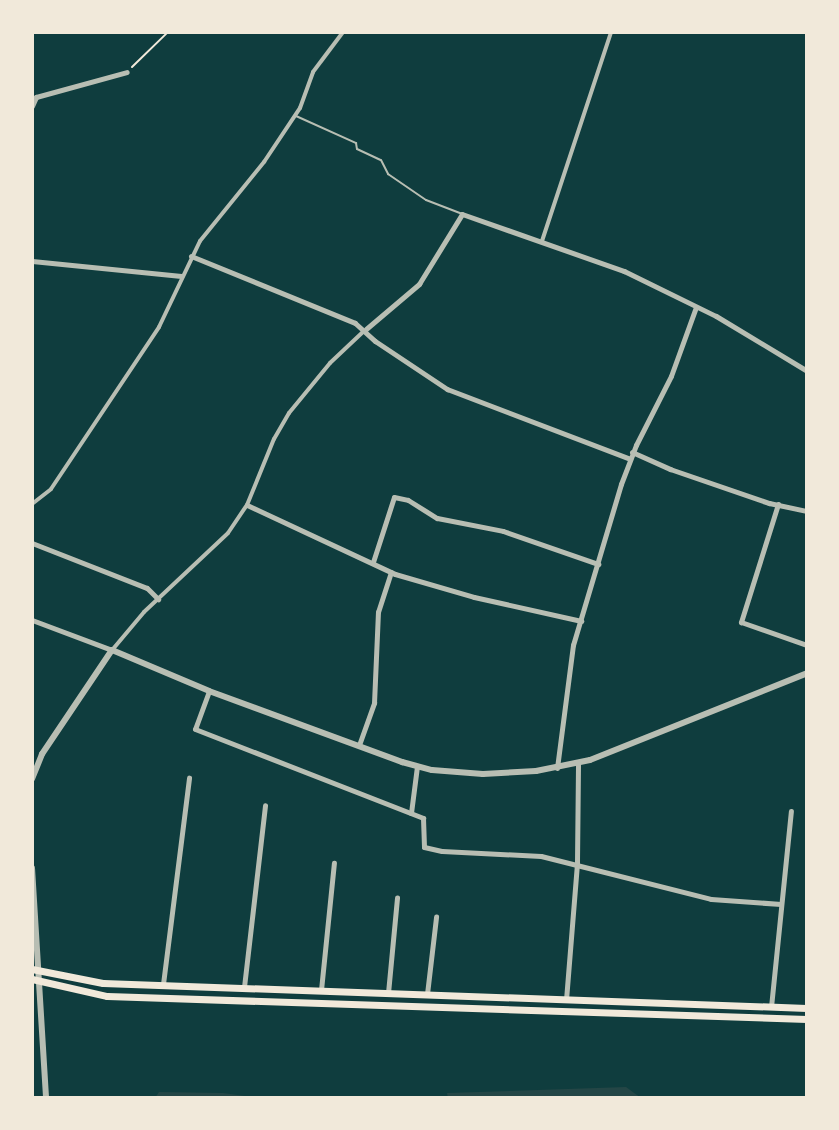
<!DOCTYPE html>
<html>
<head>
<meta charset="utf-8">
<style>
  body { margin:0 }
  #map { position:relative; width:839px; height:1130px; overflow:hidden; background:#0f3d3e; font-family:Ubuntu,sans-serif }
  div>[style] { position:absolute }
  .green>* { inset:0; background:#244646 }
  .path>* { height:2px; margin:-1px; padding:0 1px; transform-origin:1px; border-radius:1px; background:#f1e9da }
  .service>* { height:2px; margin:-1px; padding:0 1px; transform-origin:1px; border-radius:1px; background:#b8beb3 }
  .pedestrian>* { height:4px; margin:-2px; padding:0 2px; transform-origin:2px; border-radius:2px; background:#b8beb3 }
  .minor>* { height:5px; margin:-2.5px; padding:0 2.5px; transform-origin:2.5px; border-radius:2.5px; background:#b8beb3 }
  .tertiary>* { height:6px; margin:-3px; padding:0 3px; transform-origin:3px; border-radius:3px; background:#b8beb3 }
  .secondary>* { height:7px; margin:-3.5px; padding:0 3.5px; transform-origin:3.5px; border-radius:3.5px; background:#f1e9da }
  span { translate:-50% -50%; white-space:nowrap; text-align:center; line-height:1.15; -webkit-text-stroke:8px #f1e9da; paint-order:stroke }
  .frame { position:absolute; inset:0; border:34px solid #f1e9da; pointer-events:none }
</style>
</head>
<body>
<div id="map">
  <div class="green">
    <i style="clip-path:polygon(626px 1087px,641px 1098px,448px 1098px,447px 1093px)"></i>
    <i style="clip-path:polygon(159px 1092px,223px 1093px,260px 1098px,155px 1098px)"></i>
  </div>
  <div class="path">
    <i style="left:132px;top:67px;width:50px;rotate:-44.2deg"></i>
  </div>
  <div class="service">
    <i style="left:296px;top:116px;width:66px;rotate:24.2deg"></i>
    <i style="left:356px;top:143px;width:6px;rotate:81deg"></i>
    <i style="left:357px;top:149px;width:26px;rotate:25deg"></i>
    <i style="left:381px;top:160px;width:16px;rotate:63deg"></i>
    <i style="left:388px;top:174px;width:46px;rotate:34.4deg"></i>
    <i style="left:426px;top:200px;width:39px;rotate:21deg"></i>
  </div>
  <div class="pedestrian">
    <i style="left:542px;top:241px;width:220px;rotate:-71.7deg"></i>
    <i style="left:32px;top:504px;width:24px;rotate:-38deg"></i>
    <i style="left:51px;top:489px;width:195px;rotate:-56.3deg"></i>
    <i style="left:159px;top:327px;width:95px;rotate:-64.5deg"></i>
    <i style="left:200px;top:241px;width:102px;rotate:-51deg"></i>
    <i style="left:264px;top:162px;width:65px;rotate:-56.3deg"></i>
    <i style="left:300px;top:108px;width:38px;rotate:-70deg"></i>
    <i style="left:313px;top:72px;width:50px;rotate:-53.1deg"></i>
    <i style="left:113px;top:649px;width:48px;rotate:-50deg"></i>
    <i style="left:144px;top:612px;width:115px;rotate:-43.2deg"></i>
    <i style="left:228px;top:533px;width:34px;rotate:-56deg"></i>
    <i style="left:247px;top:505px;width:71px;rotate:-67.8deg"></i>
    <i style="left:274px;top:439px;width:30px;rotate:-60deg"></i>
    <i style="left:289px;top:413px;width:65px;rotate:-50.6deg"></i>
    <i style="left:330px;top:363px;width:47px;rotate:-43.3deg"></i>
  </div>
  <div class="minor">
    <i style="left:32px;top:106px;width:10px;rotate:-66deg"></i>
    <i style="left:36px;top:97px;width:94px;rotate:-15.4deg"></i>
    <i style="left:191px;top:256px;width:177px;rotate:22.2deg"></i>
    <i style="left:355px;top:323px;width:27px;rotate:42deg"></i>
    <i style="left:375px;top:341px;width:87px;rotate:33.7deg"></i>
    <i style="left:447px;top:389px;width:196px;rotate:20.9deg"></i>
    <i style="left:32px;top:261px;width:150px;rotate:5.7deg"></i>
    <i style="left:366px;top:329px;width:70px;rotate:-40.3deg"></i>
    <i style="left:419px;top:284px;width:82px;rotate:-58.4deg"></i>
    <i style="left:462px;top:214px;width:172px;rotate:19.4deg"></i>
    <i style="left:624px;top:271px;width:102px;rotate:26.1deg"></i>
    <i style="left:716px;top:316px;width:106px;rotate:31.1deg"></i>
    <i style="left:632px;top:452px;width:42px;rotate:24.1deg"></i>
    <i style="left:670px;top:469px;width:105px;rotate:19deg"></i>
    <i style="left:769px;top:503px;width:39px;rotate:12deg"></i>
    <i style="left:778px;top:504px;width:124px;rotate:107.4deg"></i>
    <i style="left:741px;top:622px;width:70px;rotate:19.2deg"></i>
    <i style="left:247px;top:505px;width:163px;rotate:25deg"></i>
    <i style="left:395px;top:574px;width:82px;rotate:16.2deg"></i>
    <i style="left:474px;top:597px;width:110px;rotate:12.6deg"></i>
    <i style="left:32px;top:543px;width:123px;rotate:21.4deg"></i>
    <i style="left:147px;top:588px;width:16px;rotate:45deg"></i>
    <i style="left:373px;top:562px;width:68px;rotate:-72.1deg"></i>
    <i style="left:394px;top:497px;width:14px;rotate:12deg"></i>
    <i style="left:408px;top:500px;width:34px;rotate:32deg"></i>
    <i style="left:437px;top:518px;width:67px;rotate:11.1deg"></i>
    <i style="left:503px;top:531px;width:101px;rotate:19.2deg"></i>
    <i style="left:32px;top:620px;width:85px;rotate:20.6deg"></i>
    <i style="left:209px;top:691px;width:40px;rotate:110.2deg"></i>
    <i style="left:195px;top:729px;width:245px;rotate:21.3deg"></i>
    <i style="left:423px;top:818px;width:29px;rotate:88deg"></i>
    <i style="left:424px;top:847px;width:18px;rotate:13deg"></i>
    <i style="left:442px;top:851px;width:99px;rotate:2.9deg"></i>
    <i style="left:541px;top:856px;width:175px;rotate:14.2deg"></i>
    <i style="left:711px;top:899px;width:70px;rotate:4.1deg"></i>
    <i style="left:359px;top:745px;width:45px;rotate:-70.3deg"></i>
    <i style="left:374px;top:703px;width:91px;rotate:-87.5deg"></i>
    <i style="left:378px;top:612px;width:42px;rotate:-72deg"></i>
    <i style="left:557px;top:768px;width:124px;rotate:-82.6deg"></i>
    <i style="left:573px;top:645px;width:168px;rotate:-73.4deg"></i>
    <i style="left:621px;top:484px;width:42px;rotate:-69deg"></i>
    <i style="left:636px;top:445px;width:77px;rotate:-63.1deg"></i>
    <i style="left:671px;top:376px;width:73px;rotate:-70.1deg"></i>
    <i style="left:411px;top:813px;width:47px;rotate:-82.7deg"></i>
    <i style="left:163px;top:984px;width:208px;rotate:-82.8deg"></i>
    <i style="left:244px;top:987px;width:183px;rotate:-83.4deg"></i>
    <i style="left:321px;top:990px;width:128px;rotate:-84.2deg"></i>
    <i style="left:388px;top:993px;width:96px;rotate:-84.6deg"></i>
    <i style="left:427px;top:994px;width:78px;rotate:-83.3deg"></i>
    <i style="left:566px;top:1000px;width:138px;rotate:-85.4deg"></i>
    <i style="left:577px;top:862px;width:99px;rotate:-89.4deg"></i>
    <i style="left:771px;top:1007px;width:197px;rotate:-84.2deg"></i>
  </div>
  <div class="tertiary">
    <i style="left:32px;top:779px;width:27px;rotate:-68deg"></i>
    <i style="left:42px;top:754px;width:125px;rotate:-56.1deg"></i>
    <i style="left:112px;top:650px;width:105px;rotate:22.9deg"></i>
    <i style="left:209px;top:691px;width:206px;rotate:20.2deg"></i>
    <i style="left:402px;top:762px;width:31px;rotate:15deg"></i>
    <i style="left:432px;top:770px;width:51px;rotate:4.5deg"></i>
    <i style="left:483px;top:774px;width:53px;rotate:-3.2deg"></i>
    <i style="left:536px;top:771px;width:55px;rotate:-11.5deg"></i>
    <i style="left:590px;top:760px;width:234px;rotate:-21.8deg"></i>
    <i style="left:32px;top:868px;width:230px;rotate:86.5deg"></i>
  </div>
  <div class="secondary">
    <i style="left:32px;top:969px;width:72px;rotate:11.2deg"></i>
    <i style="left:103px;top:983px;width:704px;rotate:2.03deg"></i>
    <i style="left:32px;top:979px;width:77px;rotate:12.8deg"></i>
    <i style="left:107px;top:996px;width:700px;rotate:1.88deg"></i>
  </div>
  <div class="frame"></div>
</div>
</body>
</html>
